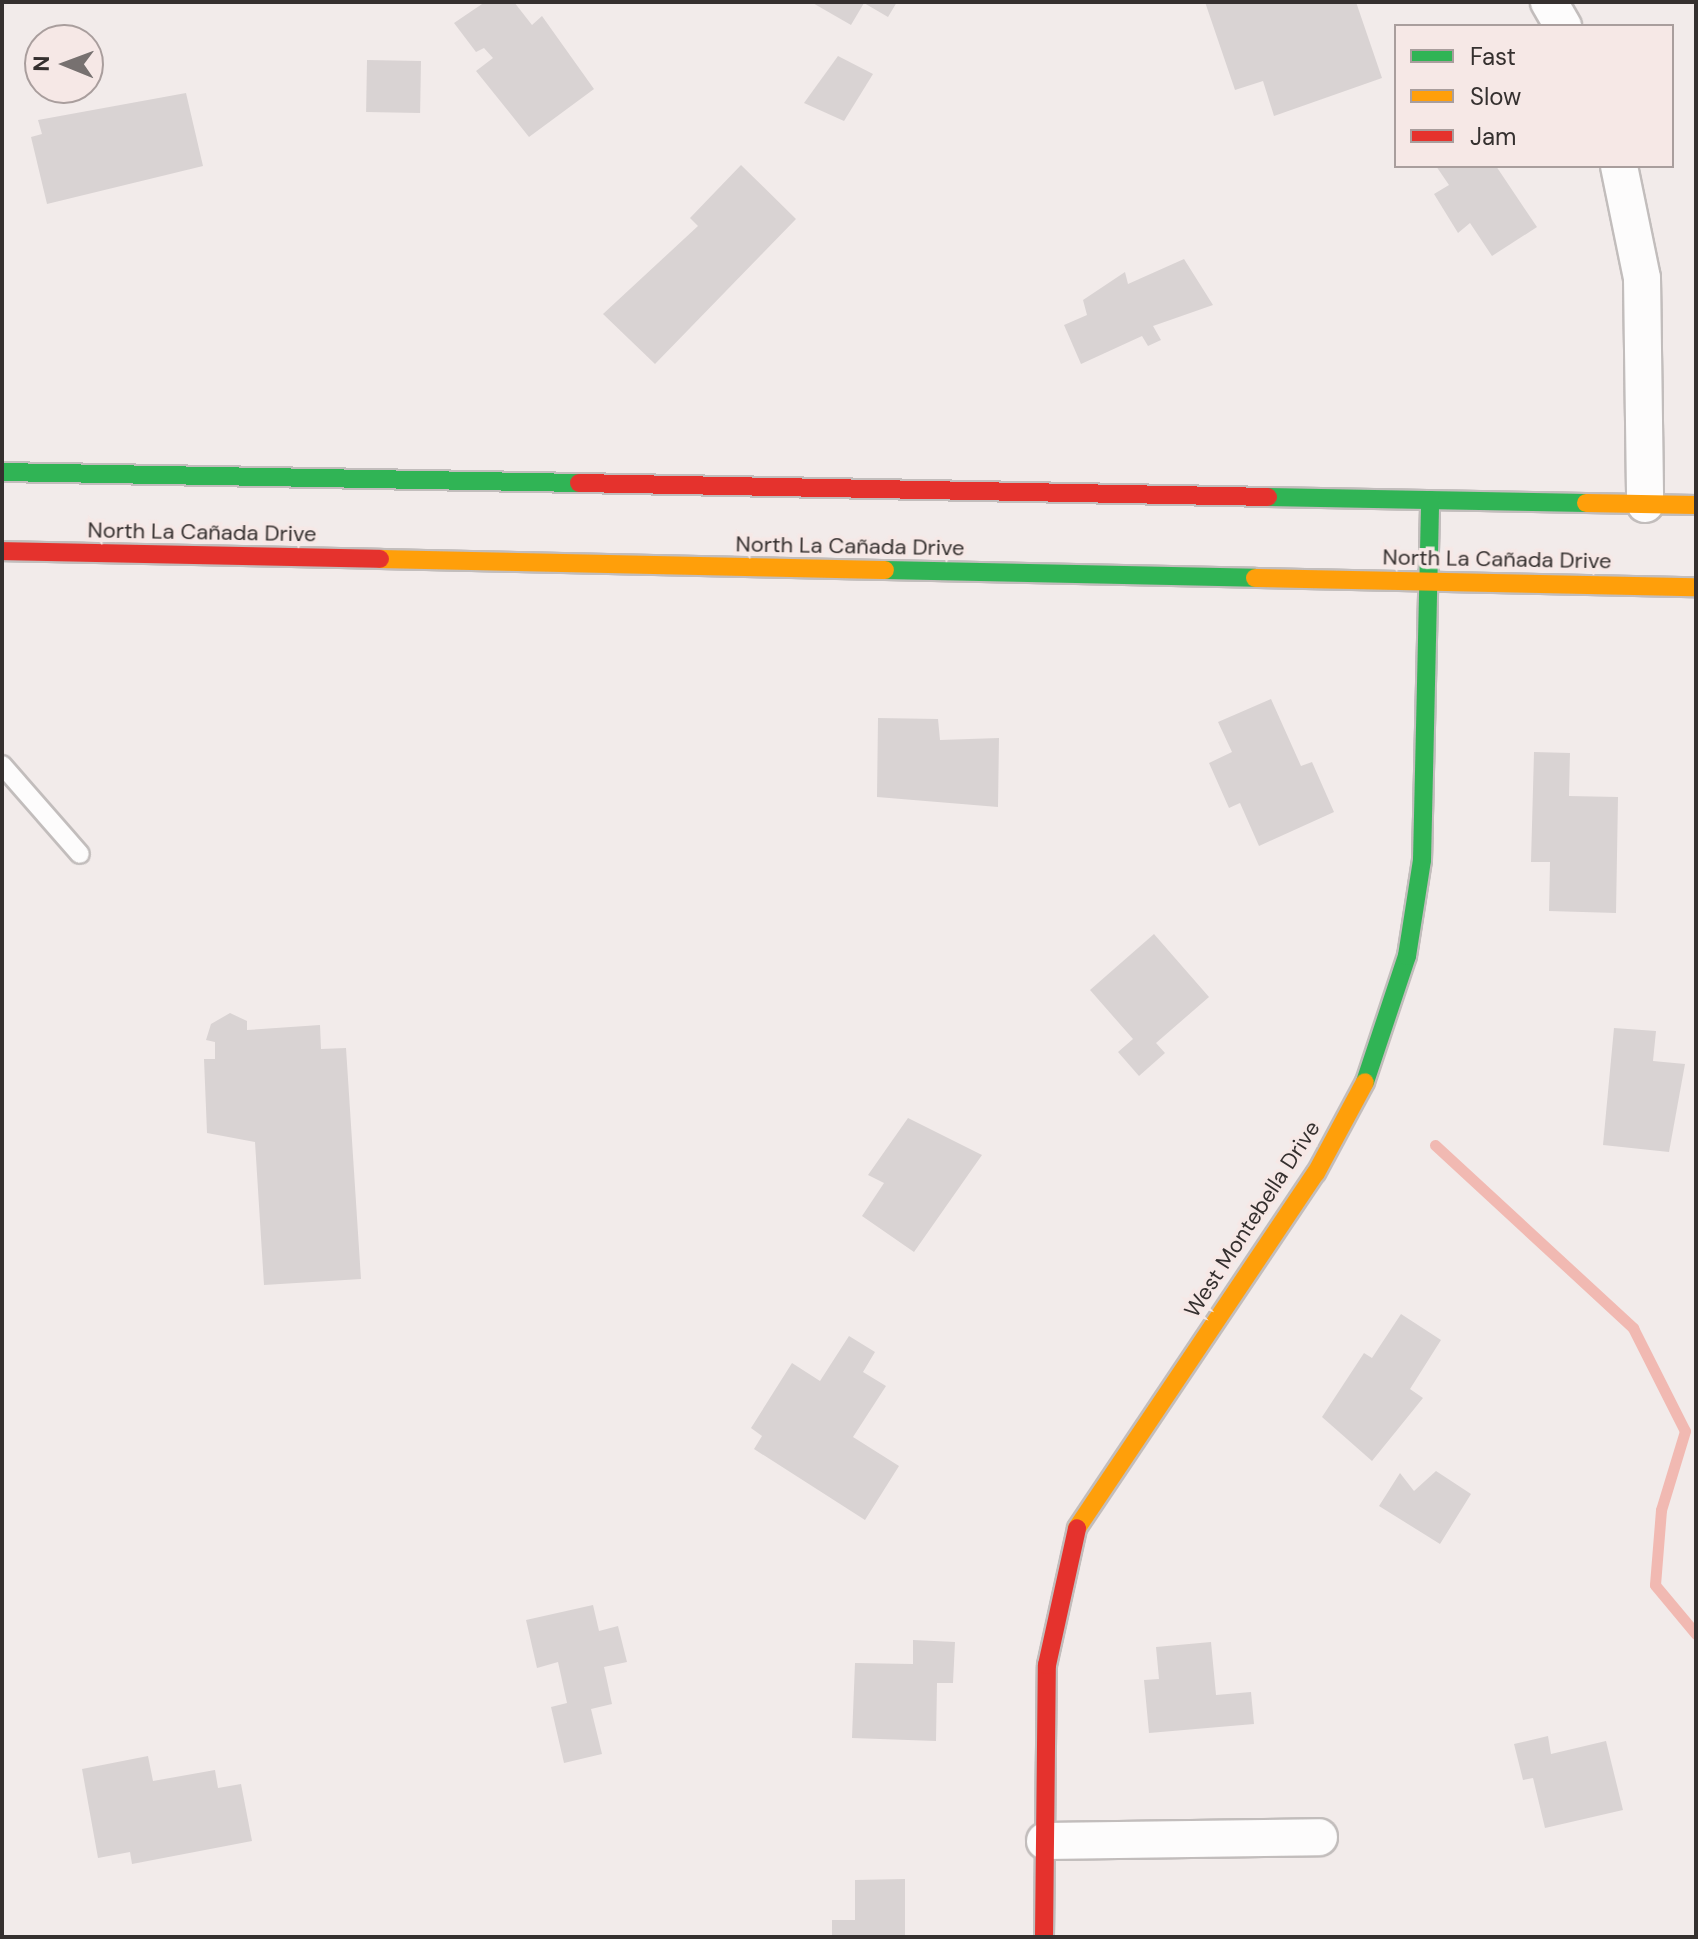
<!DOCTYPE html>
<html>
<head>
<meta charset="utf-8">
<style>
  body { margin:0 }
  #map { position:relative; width:1698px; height:1939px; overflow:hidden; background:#f2ebea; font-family:"DM Sans",sans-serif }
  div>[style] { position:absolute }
  .stream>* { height:11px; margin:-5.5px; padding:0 5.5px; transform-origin:5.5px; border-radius:5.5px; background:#f1b9b2 }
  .building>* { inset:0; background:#d9d3d3; transform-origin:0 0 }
  .roads { filter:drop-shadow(2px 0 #c2bdbc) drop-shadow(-2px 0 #c2bdbc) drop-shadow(0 2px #c2bdbc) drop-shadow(0 -2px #c2bdbc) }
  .lane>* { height:18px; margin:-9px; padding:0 9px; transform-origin:9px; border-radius:9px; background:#fdfcfc }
  .street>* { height:36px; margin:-18px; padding:0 18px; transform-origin:18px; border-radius:18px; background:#fdfcfc }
  .fast>* { height:18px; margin:-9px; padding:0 9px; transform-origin:9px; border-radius:9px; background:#30b455 }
  .slow>* { height:18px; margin:-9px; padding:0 9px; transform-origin:9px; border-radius:9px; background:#ff9f0a }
  .jam>* { height:18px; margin:-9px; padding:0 9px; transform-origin:9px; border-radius:9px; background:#e5322d }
  span { translate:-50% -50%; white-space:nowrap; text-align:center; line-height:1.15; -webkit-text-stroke:7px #f6e8e6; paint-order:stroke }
  .street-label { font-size:22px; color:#35302f }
  .frame { position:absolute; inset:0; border:4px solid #35302f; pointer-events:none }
  .legend { position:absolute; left:1394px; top:24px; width:280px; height:144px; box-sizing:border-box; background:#f6e8e6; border:2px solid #a99e9d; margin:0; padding:10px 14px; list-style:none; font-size:24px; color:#35302f }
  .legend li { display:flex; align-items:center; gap:16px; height:40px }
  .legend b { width:40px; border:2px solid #a99e9d }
  .north { position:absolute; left:24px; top:24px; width:80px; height:80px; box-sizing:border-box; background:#f6e8e6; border:2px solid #a99e9d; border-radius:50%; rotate:271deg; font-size:22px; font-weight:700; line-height:32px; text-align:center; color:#35302f }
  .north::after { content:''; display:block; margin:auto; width:28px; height:36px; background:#777170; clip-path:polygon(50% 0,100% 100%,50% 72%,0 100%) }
</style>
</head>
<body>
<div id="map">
  <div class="stream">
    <i style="left:1435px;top:1145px;width:270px;rotate:42.7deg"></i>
    <i style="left:1633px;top:1328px;width:115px;rotate:63.2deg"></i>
    <i style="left:1685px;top:1431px;width:83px;rotate:106.9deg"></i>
    <i style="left:1661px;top:1510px;width:75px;rotate:94.6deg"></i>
    <i style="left:1655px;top:1585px;width:64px;rotate:50.1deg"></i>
  </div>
  <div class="building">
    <i style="clip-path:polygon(485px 2px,514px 2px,532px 25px,542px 16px,594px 89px,529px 137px,476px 71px,493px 58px,484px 48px,476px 52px,454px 23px)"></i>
    <i style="clip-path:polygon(811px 2px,897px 2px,888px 17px,864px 3px,851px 25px)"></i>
    <i style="clip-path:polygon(1205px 2px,1356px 2px,1382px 78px,1274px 116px,1263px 81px,1235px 90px)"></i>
    <i style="clip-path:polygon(838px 56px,873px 74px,844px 121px,804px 103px)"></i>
    <i style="left:421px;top:61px;width:52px;height:54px;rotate:91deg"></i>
    <i style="clip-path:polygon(186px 93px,203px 166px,47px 204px,31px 137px,42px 134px,38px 120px)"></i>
    <i style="clip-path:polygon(741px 165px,796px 219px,655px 364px,603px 314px,698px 226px,690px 218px)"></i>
    <i style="clip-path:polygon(1436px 166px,1496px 166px,1537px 227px,1492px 256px,1470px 223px,1458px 233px,1434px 194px,1449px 185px)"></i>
    <i style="clip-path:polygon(1184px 259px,1213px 305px,1153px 326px,1161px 340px,1148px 346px,1142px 336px,1081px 364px,1064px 325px,1087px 315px,1083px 300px,1125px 272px,1128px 284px)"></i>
    <i style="clip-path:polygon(1271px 699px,1301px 766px,1312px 762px,1334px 812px,1259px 846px,1240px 803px,1229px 808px,1209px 763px,1232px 752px,1218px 722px)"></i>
    <i style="clip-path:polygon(878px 718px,938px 719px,940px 740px,999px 738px,998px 807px,877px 797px)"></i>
    <i style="clip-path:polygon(1534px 752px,1570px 753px,1569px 796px,1618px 797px,1616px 913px,1549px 911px,1550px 862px,1531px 862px)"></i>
    <i style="clip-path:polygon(1154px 934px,1209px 997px,1156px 1043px,1165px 1053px,1139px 1076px,1118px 1052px,1133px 1039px,1090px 990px)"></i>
    <i style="clip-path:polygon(230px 1013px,247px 1021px,247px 1030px,320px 1025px,321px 1049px,346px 1048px,361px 1279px,264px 1285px,255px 1142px,207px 1133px,204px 1059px,215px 1059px,215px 1042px,206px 1040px,211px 1024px)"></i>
    <i style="clip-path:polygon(1614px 1028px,1656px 1031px,1653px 1061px,1685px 1064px,1669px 1152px,1603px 1145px)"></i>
    <i style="clip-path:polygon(908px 1118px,982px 1155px,914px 1252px,862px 1216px,884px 1183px,868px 1175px)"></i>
    <i style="clip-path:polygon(1401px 1314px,1441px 1340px,1410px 1389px,1423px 1398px,1372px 1461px,1322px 1417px,1364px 1353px,1372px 1358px)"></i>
    <i style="clip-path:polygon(849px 1336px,875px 1352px,863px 1372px,886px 1386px,853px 1437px,899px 1466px,865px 1520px,754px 1449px,762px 1436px,751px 1428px,792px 1363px,820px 1381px)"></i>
    <i style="clip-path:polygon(1436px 1471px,1471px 1494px,1440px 1544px,1379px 1506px,1400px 1473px,1414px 1491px)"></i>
    <i style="clip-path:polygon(593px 1605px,599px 1631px,618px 1626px,627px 1662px,604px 1667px,612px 1704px,591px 1709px,602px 1754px,564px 1763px,551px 1707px,567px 1703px,558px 1662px,537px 1668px,526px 1620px)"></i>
    <i style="clip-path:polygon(913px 1640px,955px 1642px,953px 1683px,937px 1683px,936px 1741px,852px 1738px,855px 1663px,913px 1664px)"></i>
    <i style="clip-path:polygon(1211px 1642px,1216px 1695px,1251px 1692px,1254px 1724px,1149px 1733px,1144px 1680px,1159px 1679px,1156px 1647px)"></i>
    <i style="clip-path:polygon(1548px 1736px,1551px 1754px,1606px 1741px,1623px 1810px,1545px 1828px,1533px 1778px,1523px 1780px,1514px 1744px)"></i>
    <i style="clip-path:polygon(148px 1756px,153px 1781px,215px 1770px,218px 1788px,241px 1784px,252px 1841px,132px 1864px,130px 1852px,98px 1858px,82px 1769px)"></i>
    <i style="clip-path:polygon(905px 1879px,905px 1937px,832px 1937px,832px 1920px,855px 1920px,855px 1880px)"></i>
  </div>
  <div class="roads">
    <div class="lane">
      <i style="left:2px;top:765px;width:118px;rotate:48.8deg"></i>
    </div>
    <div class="street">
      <i style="left:1549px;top:2px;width:28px;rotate:60deg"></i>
      <i style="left:1619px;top:166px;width:114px;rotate:78.4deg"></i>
      <i style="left:1642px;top:278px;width:226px;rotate:89.2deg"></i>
      <i style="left:1045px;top:1841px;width:274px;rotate:-0.8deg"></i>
    </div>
    <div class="fast">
      <i style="left:2px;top:472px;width:577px;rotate:1.09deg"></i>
      <i style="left:1268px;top:497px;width:318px;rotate:1.1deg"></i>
      <i style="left:885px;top:570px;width:370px;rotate:1.2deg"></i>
      <i style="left:1365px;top:1082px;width:133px;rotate:-71.6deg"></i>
      <i style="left:1407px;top:956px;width:97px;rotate:-81.1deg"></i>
      <i style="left:1422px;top:860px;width:360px;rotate:-88.7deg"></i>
    </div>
    <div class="slow">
      <i style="left:1586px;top:503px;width:110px;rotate:1deg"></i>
      <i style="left:380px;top:559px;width:505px;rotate:1.25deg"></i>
      <i style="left:1255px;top:578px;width:441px;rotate:1.2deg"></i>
      <i style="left:1077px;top:1528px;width:428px;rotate:-56.1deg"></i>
      <i style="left:1316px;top:1173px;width:103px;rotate:-61.7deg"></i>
    </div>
    <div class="jam">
      <i style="left:579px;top:483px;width:689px;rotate:1.16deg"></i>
      <i style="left:2px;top:551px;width:378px;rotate:1.2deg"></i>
      <i style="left:1044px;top:1937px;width:272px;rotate:-89.4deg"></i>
      <i style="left:1047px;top:1665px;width:140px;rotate:-77.6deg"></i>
    </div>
  </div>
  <div class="street-label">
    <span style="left:202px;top:532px;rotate:1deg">North La Cañada Drive</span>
    <span style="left:850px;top:546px;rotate:1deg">North La Cañada Drive</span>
    <span style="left:1497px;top:559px;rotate:1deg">North La Cañada Drive</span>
    <span style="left:1252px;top:1219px;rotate:-57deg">West Montebella Drive</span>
  </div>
  <div class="frame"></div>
  <ul class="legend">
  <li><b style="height:10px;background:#30b455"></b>Fast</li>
  <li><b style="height:10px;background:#ff9f0a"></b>Slow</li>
  <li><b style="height:10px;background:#e5322d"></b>Jam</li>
  </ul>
  <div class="north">N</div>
</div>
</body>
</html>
